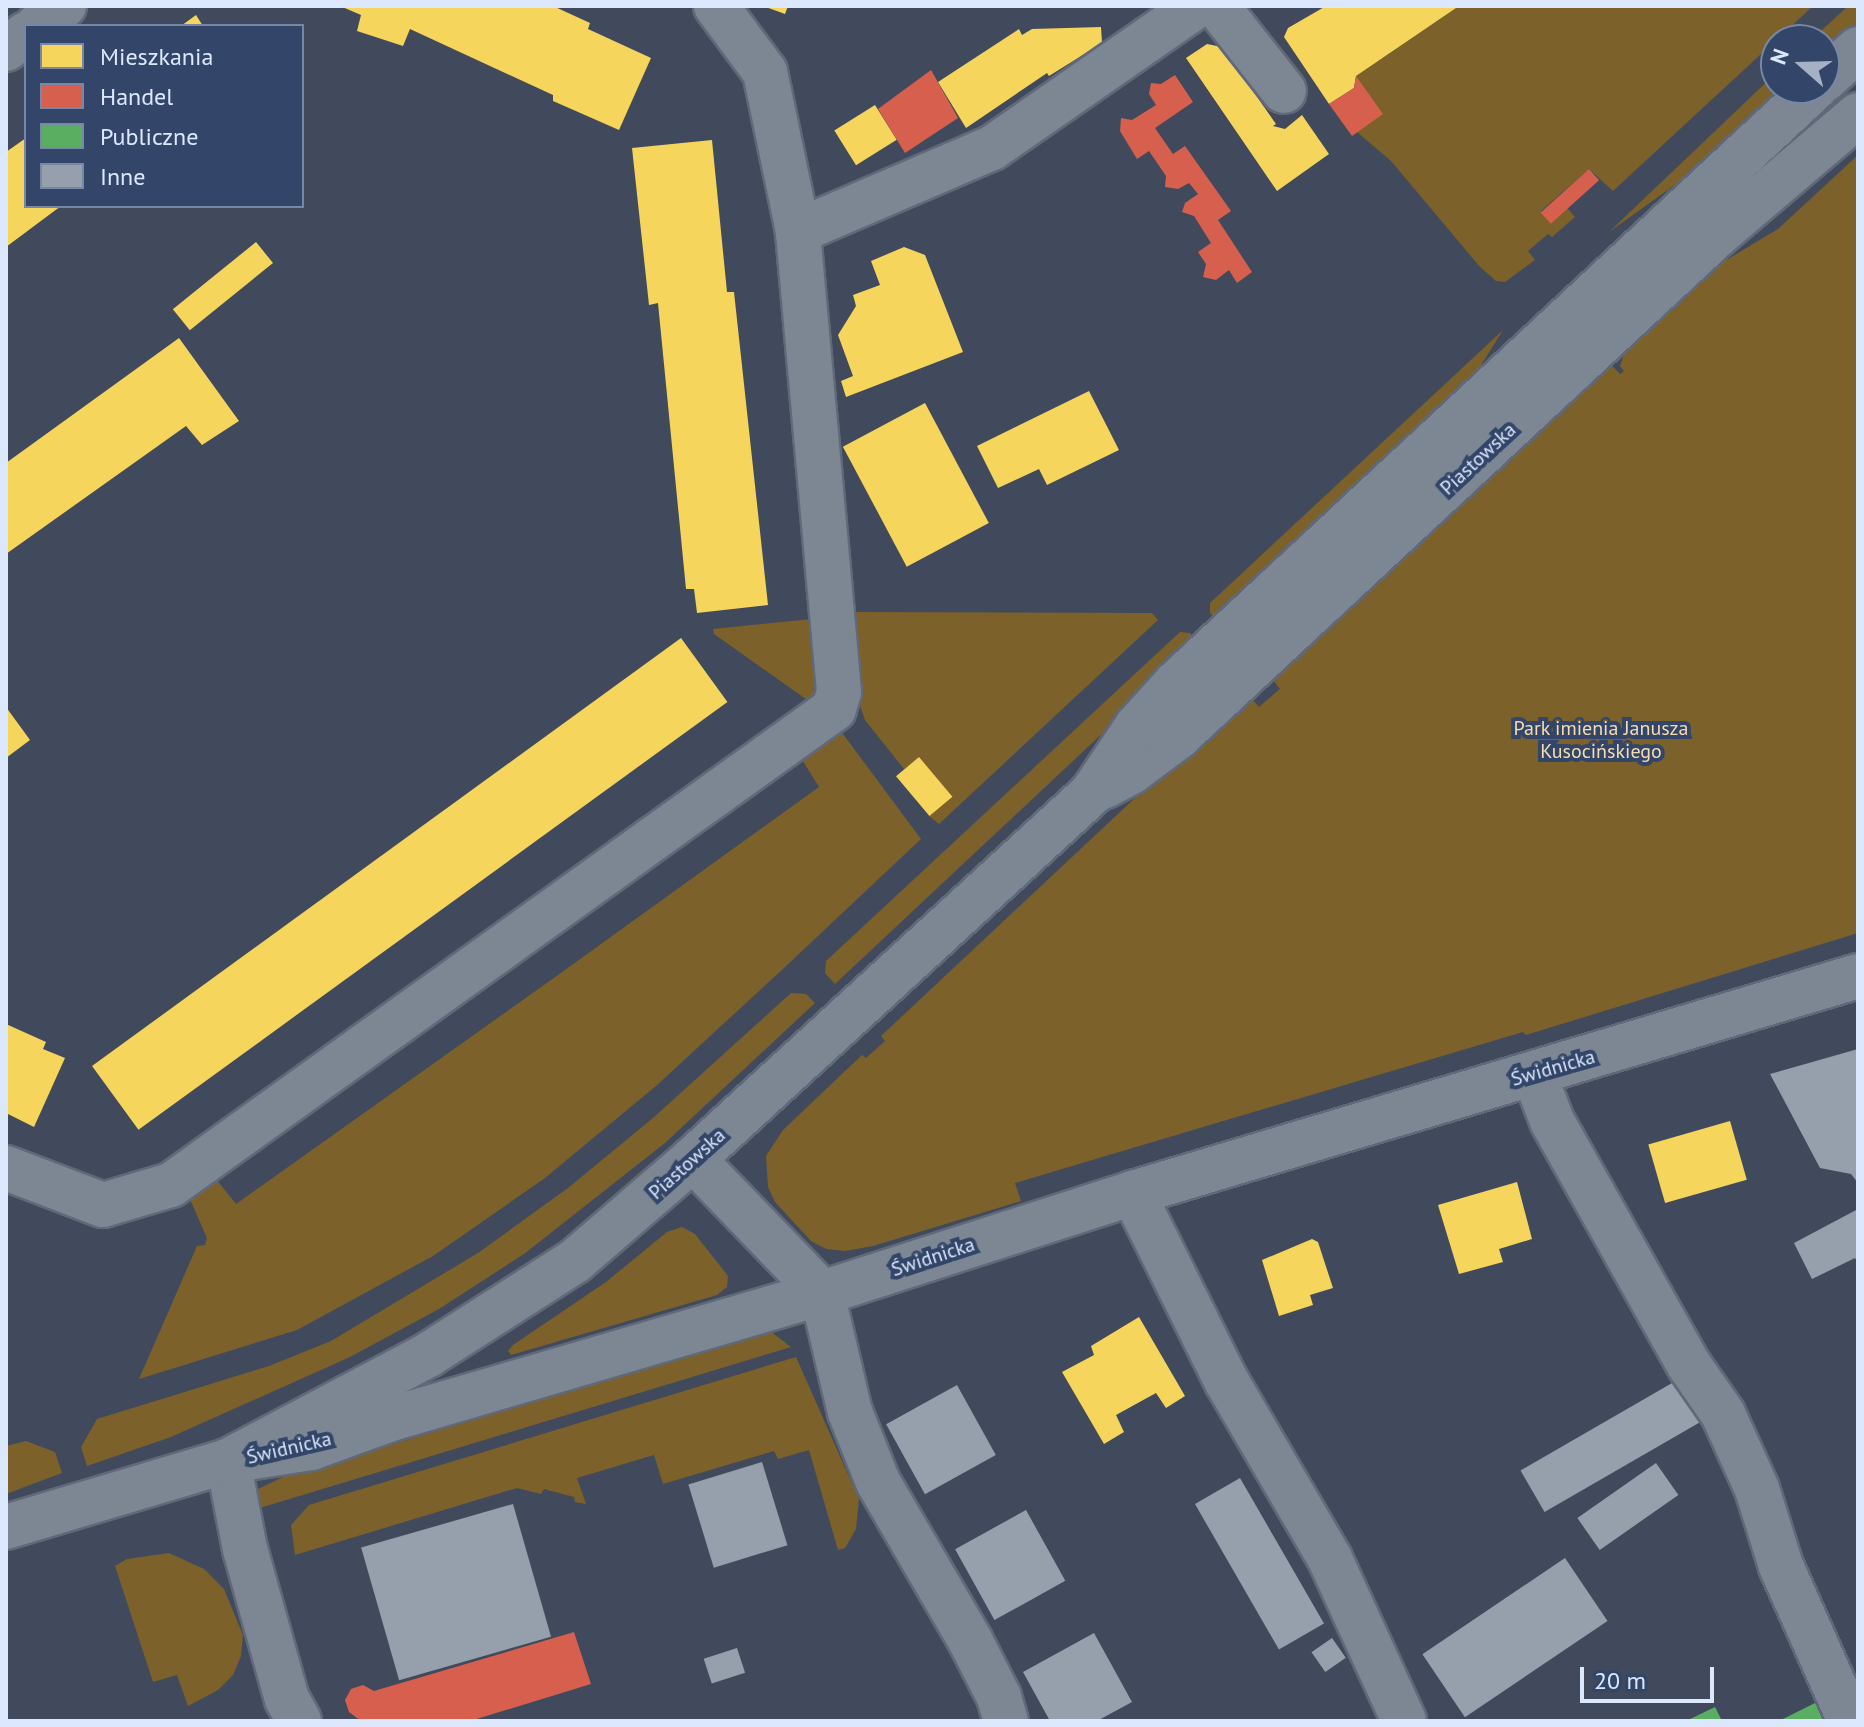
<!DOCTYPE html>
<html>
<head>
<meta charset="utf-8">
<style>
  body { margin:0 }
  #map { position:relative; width:1864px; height:1727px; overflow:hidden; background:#404a5c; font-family:"PT Sans",sans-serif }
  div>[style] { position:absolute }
  .green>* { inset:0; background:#7c612a }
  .homes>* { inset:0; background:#f6d55c; transform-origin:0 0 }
  .shops>* { inset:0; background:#d6604d; transform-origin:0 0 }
  .public>* { inset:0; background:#5aae61 }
  .building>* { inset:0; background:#96a0ac; transform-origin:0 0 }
  .roads { filter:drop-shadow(2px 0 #606979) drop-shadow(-2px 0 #606979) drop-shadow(0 2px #606979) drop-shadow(0 -2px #606979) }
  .minor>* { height:44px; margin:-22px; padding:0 22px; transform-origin:22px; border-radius:22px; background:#7d8693 }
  span { translate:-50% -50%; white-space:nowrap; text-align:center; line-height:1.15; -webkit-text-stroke:8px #334669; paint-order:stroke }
  .street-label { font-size:20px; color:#dce8fe }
  .park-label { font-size:20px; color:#f7ddad }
  .frame { position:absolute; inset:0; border:8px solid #dce8fe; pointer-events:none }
  .legend { position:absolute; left:24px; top:24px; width:280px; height:184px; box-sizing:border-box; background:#334669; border:2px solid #7787a5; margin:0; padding:10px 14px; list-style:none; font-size:24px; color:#dce8fe }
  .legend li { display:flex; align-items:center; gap:16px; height:40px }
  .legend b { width:40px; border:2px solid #7787a5 }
  .north { position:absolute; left:1760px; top:24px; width:80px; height:80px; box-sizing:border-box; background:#334669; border:2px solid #7787a5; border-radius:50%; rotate:290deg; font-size:22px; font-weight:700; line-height:32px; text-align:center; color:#dce8fe }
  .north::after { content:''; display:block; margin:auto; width:28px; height:36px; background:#a5b1c5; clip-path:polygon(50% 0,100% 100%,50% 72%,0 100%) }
  .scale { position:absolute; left:1580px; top:1667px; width:134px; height:36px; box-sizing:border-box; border:4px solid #dce8fe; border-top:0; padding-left:10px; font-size:24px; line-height:28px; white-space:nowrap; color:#dce8fe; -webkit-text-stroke:6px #334669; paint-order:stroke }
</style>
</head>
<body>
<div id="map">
  <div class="green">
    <i style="clip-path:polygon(1459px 6px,1813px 6px,1613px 191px,1589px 169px,1541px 211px,1550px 222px,1567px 208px,1575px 217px,1552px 237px,1548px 234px,1528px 251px,1535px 260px,1505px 282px,1496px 281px,1480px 267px,1391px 161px,1357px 132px,1356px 76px)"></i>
    <i style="clip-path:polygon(1848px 6px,1858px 6px,1858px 29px,1824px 60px,1824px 40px,1811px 40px)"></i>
    <i style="clip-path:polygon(1776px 73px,1776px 88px,1794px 88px,1735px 142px,1609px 232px)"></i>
    <i style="clip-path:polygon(1858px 155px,1858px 933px,1526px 1035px,1523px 1032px,1015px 1183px,1021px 1201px,1018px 1202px,873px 1246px,845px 1251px,826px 1249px,811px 1241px,775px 1202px,768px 1187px,766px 1156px,783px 1130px,862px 1055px,866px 1058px,885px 1041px,881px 1036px,1247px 693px,1259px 707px,1280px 689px,1268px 674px,1605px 358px,1620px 374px,1624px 371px,1620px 366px,1623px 357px,1616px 348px,1688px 283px,1778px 229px)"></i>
    <i style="clip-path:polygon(1503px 330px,1460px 399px,1219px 623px,1210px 613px,1210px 603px)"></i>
    <i style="clip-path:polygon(851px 612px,1141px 613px,1152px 613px,1158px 620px,939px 824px,929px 816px,919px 758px,904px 769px,865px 720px,859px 703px)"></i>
    <i style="clip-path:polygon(812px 619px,823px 680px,815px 701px,810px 702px,714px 634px,713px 629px)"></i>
    <i style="clip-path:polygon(1180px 632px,1190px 633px,1200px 642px,835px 984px,825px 973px,826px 961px)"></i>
    <i style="clip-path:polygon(840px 730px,921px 839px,784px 968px,656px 1086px,545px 1178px,433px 1256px,297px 1330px,139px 1379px,197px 1246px,205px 1245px,207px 1238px,189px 1197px,216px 1179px,236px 1204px,558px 975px,819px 787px,801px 758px)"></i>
    <i style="clip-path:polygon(791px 993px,806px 994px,815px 1003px,665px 1143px,524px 1254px,439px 1309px,350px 1357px,171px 1437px,87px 1466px,81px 1447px,97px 1419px,269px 1366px,331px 1341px,478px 1253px,568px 1188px,653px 1118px)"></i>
    <i style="clip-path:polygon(682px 1227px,695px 1234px,728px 1276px,727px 1287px,717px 1295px,511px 1355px,508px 1351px,513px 1345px,606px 1282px,667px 1232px)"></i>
    <i style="clip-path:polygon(770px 1331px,791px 1347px,250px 1511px,258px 1489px,283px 1477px)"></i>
    <i style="clip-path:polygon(796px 1357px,859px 1499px,856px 1529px,845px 1548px,838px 1550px,809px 1450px,778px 1459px,774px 1451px,663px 1484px,654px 1455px,577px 1478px,586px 1504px,575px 1502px,574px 1497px,544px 1489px,541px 1494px,517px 1488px,295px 1555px,291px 1525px,309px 1505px)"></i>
    <i style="clip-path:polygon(26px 1441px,55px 1452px,62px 1473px,6px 1494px,6px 1446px)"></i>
    <i style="clip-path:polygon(169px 1553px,204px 1569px,224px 1589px,243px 1635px,241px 1656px,233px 1675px,218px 1690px,188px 1706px,177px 1675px,153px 1682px,115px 1566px,127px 1559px)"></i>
  </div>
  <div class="homes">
    <i style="clip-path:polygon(340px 6px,553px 6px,590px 23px,588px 29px,651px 58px,619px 130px,553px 101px,553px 95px,410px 29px,403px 46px,357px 31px,361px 15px)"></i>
    <i style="clip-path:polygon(763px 6px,788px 6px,785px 14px)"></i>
    <i style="clip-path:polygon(1326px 6px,1459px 6px,1356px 76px,1354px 88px,1329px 104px,1284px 37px,1288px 28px)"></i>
    <i style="clip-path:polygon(196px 15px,203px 26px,181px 26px)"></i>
    <i style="clip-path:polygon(1101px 27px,1102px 43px,1049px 76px,1047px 73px,966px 128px,938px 82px,1019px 29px,1022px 35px,1032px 29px)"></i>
    <i style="clip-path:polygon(1207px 44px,1222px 47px,1276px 124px,1273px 126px,1285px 129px,1302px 115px,1329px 154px,1277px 191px,1186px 58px)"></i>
    <i style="left:875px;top:105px;width:41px;height:48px;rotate:58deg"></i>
    <i style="clip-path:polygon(26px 138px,26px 206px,61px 206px,6px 247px,6px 152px)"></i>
    <i style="clip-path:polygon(712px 140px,727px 292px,734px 292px,768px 605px,697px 613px,694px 589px,686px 589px,658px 303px,649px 305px,632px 148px)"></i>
    <i style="left:256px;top:242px;width:27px;height:107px;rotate:51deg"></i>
    <i style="clip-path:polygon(904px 247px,925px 255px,963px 352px,846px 397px,841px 381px,853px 376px,838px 335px,856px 306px,853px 295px,880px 285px,871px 261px)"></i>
    <i style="clip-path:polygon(179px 338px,239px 421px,202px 445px,186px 426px,6px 554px,6px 463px)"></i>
    <i style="clip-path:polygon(1089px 391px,1119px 450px,1047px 485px,1039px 469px,998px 488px,977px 446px)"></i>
    <i style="left:925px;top:403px;width:136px;height:93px;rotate:62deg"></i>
    <i style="left:681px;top:638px;width:79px;height:728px;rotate:54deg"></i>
    <i style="clip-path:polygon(6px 707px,30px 740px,6px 758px)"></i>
    <i style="left:919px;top:757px;width:52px;height:30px;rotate:50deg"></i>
    <i style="clip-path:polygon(6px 1024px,46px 1042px,43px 1049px,65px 1058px,34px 1127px,6px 1113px)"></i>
    <i style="left:1730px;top:1121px;width:61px;height:85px;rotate:74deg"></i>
    <i style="clip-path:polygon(1517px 1182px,1532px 1239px,1499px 1249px,1503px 1262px,1459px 1274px,1438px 1205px)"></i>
    <i style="clip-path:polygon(1312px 1239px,1318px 1242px,1333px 1288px,1310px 1295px,1313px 1305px,1279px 1316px,1262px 1260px)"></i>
    <i style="clip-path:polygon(1139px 1317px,1185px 1396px,1166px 1408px,1156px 1393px,1116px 1415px,1124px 1432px,1104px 1444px,1062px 1372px,1094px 1355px,1091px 1346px)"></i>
  </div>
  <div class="shops">
    <i style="clip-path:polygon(931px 70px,958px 118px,905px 153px,878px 109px)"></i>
    <i style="clip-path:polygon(1175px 75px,1193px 102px,1155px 128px,1173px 154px,1185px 146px,1231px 211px,1218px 220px,1252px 272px,1237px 283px,1229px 270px,1216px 280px,1203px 277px,1206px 264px,1198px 252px,1211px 243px,1194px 216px,1182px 212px,1185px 203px,1198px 194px,1189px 183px,1178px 189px,1165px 187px,1166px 176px,1149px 151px,1137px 159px,1120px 131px,1121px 118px,1132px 120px,1156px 105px,1149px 94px,1151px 83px,1161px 84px)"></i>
    <i style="clip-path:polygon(1356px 76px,1383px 114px,1352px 136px,1329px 104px,1354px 88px)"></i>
    <i style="left:1589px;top:169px;width:15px;height:65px;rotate:48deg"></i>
    <i style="clip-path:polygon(574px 1632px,591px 1684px,470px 1721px,361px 1721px,349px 1712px,345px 1700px,351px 1689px,363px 1685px,374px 1691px)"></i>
  </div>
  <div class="public">
    <i style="clip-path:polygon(1815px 1703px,1825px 1721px,1779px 1721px)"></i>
    <i style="clip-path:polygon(1715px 1707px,1722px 1721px,1686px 1721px)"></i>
  </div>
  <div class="building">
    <i style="clip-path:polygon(1858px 1049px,1858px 1183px,1851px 1174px,1820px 1168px,1770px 1074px)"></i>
    <i style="clip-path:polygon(1858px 1209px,1858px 1263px,1855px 1258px,1812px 1279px,1794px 1243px)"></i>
    <i style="left:1679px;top:1379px;width:48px;height:183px;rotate:60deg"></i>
    <i style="left:957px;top:1385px;width:80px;height:81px;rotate:61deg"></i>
    <i style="left:762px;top:1462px;width:87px;height:77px;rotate:73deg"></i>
    <i style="left:1656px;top:1463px;width:39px;height:96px;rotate:55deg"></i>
    <i style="left:1240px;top:1478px;width:168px;height:52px;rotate:60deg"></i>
    <i style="left:513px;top:1504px;width:138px;height:158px;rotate:74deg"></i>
    <i style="left:1026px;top:1510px;width:81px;height:81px;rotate:61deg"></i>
    <i style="left:1565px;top:1558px;width:76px;height:172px;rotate:56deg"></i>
    <i style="clip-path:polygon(1094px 1633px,1132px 1702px,1097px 1721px,1050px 1721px,1023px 1672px)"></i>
    <i style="left:1332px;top:1638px;width:24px;height:25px;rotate:55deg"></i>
    <i style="left:737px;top:1648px;width:26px;height:35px;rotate:72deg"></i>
  </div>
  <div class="roads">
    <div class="minor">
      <i style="left:716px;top:6px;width:82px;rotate:53.4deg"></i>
      <i style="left:765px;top:72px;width:162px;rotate:78.3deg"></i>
      <i style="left:798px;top:231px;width:211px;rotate:-23.2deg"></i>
      <i style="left:992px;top:148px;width:249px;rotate:-34.8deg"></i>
      <i style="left:1217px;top:6px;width:108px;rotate:51.8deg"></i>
      <i style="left:37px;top:26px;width:34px;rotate:-37deg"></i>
      <i style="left:6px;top:49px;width:25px;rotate:-37deg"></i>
      <i style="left:1824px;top:80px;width:46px;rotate:-42.4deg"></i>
      <i style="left:1105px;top:786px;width:30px;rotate:-28deg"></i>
      <i style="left:1131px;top:772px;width:59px;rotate:-36.7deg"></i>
      <i style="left:1178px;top:737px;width:735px;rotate:-42.96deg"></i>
      <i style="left:1716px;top:236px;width:187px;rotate:-40.4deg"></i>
      <i style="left:1534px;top:1074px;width:50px;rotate:69deg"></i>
      <i style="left:1552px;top:1121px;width:280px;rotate:60.7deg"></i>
      <i style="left:1689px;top:1365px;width:60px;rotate:55.2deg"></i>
      <i style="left:1723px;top:1414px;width:82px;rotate:65.6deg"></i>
      <i style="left:1757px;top:1489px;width:81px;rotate:72.7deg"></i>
      <i style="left:1781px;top:1566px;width:170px;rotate:66deg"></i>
      <i style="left:693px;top:1159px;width:186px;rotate:46.1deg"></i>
      <i style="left:822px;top:1293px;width:122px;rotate:76.8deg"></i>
      <i style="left:850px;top:1412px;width:75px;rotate:68.2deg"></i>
      <i style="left:878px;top:1482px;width:183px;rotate:59.8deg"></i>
      <i style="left:970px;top:1640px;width:64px;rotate:63deg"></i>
      <i style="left:999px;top:1697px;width:25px;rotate:74deg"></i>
      <i style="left:6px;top:1168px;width:104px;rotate:20.9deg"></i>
      <i style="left:103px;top:1205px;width:71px;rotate:-16.4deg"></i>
      <i style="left:171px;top:1185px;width:816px;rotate:-35.68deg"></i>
      <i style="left:834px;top:709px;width:18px;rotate:-74deg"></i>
      <i style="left:839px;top:692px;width:463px;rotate:-95.1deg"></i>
      <i style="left:1133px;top:1193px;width:211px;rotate:63.6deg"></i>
      <i style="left:1227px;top:1382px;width:205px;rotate:59.8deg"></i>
      <i style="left:1330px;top:1559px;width:178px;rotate:65.4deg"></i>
      <i style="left:228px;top:1461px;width:226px;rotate:-27.9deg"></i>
      <i style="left:428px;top:1355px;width:174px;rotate:-32.6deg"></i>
      <i style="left:575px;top:1261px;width:156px;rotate:-40.8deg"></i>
      <i style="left:693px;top:1159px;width:541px;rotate:-42.53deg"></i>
      <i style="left:1092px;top:793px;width:81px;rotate:-56.1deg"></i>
      <i style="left:1137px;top:726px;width:58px;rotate:-47.8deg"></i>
      <i style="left:1176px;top:683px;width:873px;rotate:-42.96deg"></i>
      <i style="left:228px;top:1461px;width:90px;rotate:79.1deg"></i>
      <i style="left:245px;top:1549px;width:156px;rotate:74.4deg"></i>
      <i style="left:287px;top:1699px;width:25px;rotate:61deg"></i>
      <i style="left:6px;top:1527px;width:232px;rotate:-16.6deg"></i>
      <i style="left:228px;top:1461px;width:84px;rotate:-8.9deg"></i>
      <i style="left:311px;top:1448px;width:85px;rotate:-19.9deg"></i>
      <i style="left:391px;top:1419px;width:449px;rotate:-16.3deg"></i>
      <i style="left:822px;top:1293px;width:327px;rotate:-17.8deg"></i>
      <i style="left:1133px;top:1193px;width:757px;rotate:-16.66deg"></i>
    </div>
  </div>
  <div class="street-label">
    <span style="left:1478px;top:459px;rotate:-43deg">Piastowska</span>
    <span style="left:1553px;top:1068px;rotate:-16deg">Świdnicka</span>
    <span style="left:687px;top:1164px;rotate:-42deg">Piastowska</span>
    <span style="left:933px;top:1257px;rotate:-18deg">Świdnicka</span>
    <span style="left:289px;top:1448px;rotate:-13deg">Świdnicka</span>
  </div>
  <div class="park-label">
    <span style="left:1601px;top:740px">Park imienia Janusza<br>Kusocińskiego</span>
  </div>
  <div class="frame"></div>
  <ul class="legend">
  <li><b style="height:22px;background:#f6d55c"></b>Mieszkania</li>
  <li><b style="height:22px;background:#d6604d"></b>Handel</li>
  <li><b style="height:22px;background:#5aae61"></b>Publiczne</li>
  <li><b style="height:22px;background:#96a0ac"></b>Inne</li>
  </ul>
  <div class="north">N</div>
  <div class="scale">20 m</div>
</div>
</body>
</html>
